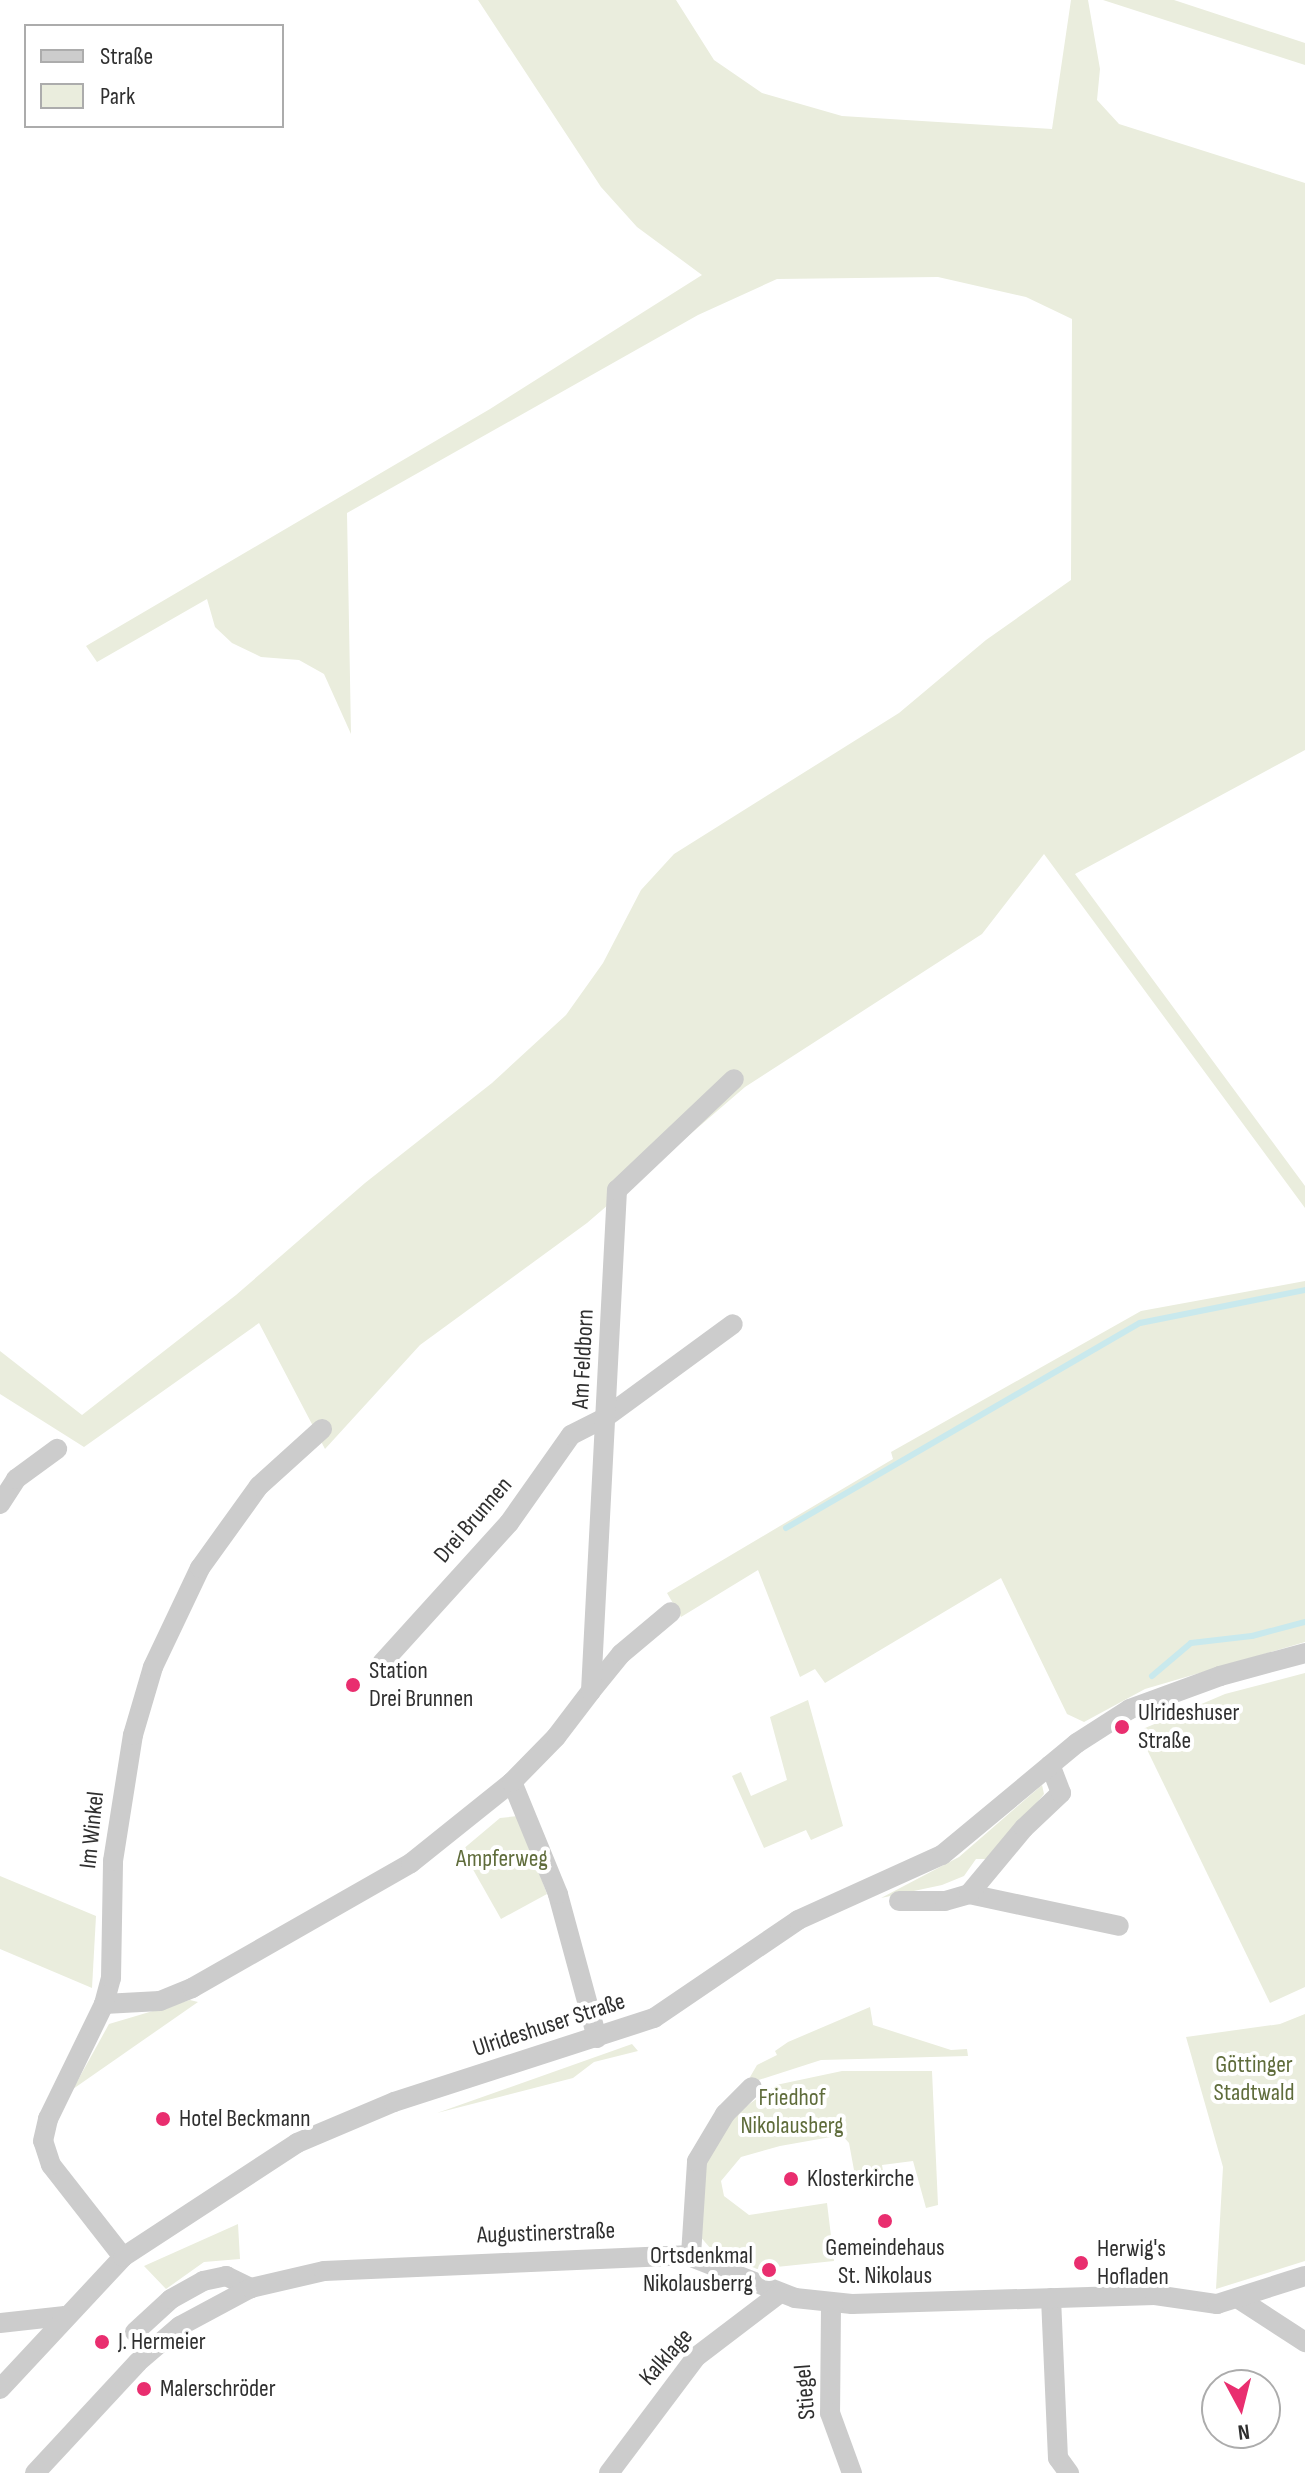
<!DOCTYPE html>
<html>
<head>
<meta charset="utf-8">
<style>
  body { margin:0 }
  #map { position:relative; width:1305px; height:2473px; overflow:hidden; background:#fff; font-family:"Sofia Sans Condensed",sans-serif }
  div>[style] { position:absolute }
  .green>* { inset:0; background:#eaeddd }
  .stream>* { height:6px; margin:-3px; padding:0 3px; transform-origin:3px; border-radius:3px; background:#c9e9ed }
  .minor>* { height:20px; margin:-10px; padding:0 10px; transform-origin:10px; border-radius:10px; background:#ccc }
  .dots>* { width:22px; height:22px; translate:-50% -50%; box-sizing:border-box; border:4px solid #fff; border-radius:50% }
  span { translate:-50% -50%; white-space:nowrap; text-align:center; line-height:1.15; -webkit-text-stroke:8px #fff; paint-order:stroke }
  .street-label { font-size:24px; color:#2f2f2f }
  .poi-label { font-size:24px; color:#2f2f2f }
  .left { translate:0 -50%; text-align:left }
  .right { translate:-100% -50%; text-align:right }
  .park-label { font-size:24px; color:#5f6c3b }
  .legend { position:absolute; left:24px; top:24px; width:260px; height:104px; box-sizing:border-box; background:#fff; border:2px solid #acacac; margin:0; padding:10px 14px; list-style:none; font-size:24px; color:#2f2f2f }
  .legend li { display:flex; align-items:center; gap:16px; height:40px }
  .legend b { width:40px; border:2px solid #acacac }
  .north { position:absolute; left:1201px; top:2369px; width:80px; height:80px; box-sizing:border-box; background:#fff; border:2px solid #acacac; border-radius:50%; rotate:173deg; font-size:22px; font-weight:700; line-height:32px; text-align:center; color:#2f2f2f }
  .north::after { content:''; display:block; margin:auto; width:28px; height:36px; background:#e92e6f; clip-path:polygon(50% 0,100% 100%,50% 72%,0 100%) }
</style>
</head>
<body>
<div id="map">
  <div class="green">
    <i style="clip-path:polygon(478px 0,676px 0,714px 60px,762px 93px,842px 116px,1052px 129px,1071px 0,1088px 0,1100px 69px,1097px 100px,1119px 124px,1305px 183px,1305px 750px,1075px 874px,1305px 1186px,1305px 1208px,1044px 854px,982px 934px,745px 1087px,587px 1223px,420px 1345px,325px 1449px,259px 1323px,84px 1447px,0 1394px,0 1351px,82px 1415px,236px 1295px,365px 1183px,492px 1083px,566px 1015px,603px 963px,641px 890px,674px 854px,899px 713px,986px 640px,1071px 580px,1072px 319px,1026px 297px,938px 277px,777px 279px,698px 315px,347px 513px,351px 734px,324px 674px,299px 660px,261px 657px,232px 643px,215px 627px,207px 599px,97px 662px,86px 646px,490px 409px,702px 275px,637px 227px,601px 187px)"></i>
    <i style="clip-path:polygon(1103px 0,1174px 0,1305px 43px,1305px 65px)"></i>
    <i style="clip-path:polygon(1305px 1281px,1305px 1642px,1145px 1689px,1084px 1722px,1067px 1714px,1001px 1578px,825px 1683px,815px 1669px,800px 1677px,758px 1570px,681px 1617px,667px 1593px,893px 1459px,891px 1452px,1141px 1311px)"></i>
    <i style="clip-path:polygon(1305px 1673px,1305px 1987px,1270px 2003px,1138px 1731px,1225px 1694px)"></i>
    <i style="clip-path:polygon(808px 1700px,843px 1826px,811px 1840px,806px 1830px,764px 1848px,732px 1776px,741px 1772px,751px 1796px,787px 1780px,770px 1717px)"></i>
    <i style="clip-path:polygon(1042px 1785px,1044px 1794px,991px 1859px,976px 1859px,964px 1876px,942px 1885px,881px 1898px,959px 1857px)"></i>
    <i style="clip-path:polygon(518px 1816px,547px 1894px,501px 1919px,462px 1850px,500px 1818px)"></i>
    <i style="clip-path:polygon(0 1876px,96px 1916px,92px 1988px,0 1949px)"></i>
    <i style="clip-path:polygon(190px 2000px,198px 2002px,73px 2089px,109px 2024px)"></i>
    <i style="clip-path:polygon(870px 2007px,873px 2025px,951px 2050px,967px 2049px,968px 2056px,821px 2060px,746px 2084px,757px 2065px,777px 2055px,775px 2051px,788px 2042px)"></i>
    <i style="clip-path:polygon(1305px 2014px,1305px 2261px,1216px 2289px,1223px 2167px,1186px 2037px,1280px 2024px)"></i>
    <i style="clip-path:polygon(632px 2044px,638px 2051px,594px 2062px,573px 2078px,437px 2113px)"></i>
    <i style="clip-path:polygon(842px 2071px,932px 2071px,938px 2205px,926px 2208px,913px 2161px,882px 2165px,884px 2177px,856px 2181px,849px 2143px,842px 2135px,780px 2146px,741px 2157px,721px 2181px,724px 2196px,749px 2215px,827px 2203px,834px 2261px,757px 2269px,711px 2249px,698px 2234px,698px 2191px,708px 2158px,734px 2115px,776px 2085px)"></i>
    <i style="clip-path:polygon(238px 2224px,240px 2259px,204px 2262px,166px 2289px,144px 2266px)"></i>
  </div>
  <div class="stream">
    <i style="left:786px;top:1528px;width:409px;rotate:-30.1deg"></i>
    <i style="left:1140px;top:1323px;width:168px;rotate:-11.3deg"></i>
    <i style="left:1152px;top:1676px;width:51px;rotate:-40.2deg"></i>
    <i style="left:1191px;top:1643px;width:61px;rotate:-6.5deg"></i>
    <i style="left:1252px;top:1636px;width:55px;rotate:-14.8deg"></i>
  </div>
  <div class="minor">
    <i style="left:0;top:1504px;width:30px;rotate:-57deg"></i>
    <i style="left:16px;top:1479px;width:51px;rotate:-36.2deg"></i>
    <i style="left:382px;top:1663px;width:189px;rotate:-47.8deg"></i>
    <i style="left:509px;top:1523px;width:108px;rotate:-54.8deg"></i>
    <i style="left:571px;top:1435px;width:39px;rotate:-27deg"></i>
    <i style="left:606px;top:1417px;width:157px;rotate:-36.2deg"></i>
    <i style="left:591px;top:1691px;width:48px;rotate:-51deg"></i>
    <i style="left:621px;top:1654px;width:65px;rotate:-40deg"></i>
    <i style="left:969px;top:1894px;width:153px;rotate:12deg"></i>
    <i style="left:899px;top:1901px;width:46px"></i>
    <i style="left:945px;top:1901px;width:25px;rotate:-16deg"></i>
    <i style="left:969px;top:1894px;width:86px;rotate:-50.2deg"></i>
    <i style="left:1024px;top:1828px;width:51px;rotate:-43.4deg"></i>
    <i style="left:1061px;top:1793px;width:30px;rotate:-111deg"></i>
    <i style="left:104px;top:2004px;width:56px;rotate:-3.1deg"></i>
    <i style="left:160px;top:2001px;width:35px;rotate:-22deg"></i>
    <i style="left:192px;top:1988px;width:252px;rotate:-29.7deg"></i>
    <i style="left:411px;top:1863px;width:129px;rotate:-38.7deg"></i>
    <i style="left:597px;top:2038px;width:149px;rotate:-105.2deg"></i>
    <i style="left:558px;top:1894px;width:121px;rotate:-112.3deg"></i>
    <i style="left:512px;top:1782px;width:63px;rotate:-45.6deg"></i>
    <i style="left:556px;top:1737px;width:58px;rotate:-52.7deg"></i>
    <i style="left:591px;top:1691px;width:502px;rotate:-87.03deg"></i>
    <i style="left:617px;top:1190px;width:161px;rotate:-43.5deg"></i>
    <i style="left:691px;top:2255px;width:94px;rotate:-86.3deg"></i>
    <i style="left:697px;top:2161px;width:55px;rotate:-59.2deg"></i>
    <i style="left:725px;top:2114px;width:38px;rotate:-45deg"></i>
    <i style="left:123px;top:2257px;width:117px;rotate:-128deg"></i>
    <i style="left:51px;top:2165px;width:25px;rotate:-108deg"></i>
    <i style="left:43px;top:2141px;width:23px;rotate:-77deg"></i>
    <i style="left:48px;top:2119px;width:128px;rotate:-64deg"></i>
    <i style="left:104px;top:2004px;width:27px;rotate:-75deg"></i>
    <i style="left:111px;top:1978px;width:117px;rotate:-89deg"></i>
    <i style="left:113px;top:1861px;width:128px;rotate:-81deg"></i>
    <i style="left:133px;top:1735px;width:71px;rotate:-73.6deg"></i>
    <i style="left:153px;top:1667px;width:110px;rotate:-64.6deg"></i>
    <i style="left:200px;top:1568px;width:101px;rotate:-54.3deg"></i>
    <i style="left:259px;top:1486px;width:85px;rotate:-42.1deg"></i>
    <i style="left:1051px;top:2298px;width:160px;rotate:87.5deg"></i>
    <i style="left:1058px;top:2458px;width:19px;rotate:54deg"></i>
    <i style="left:1239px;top:2299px;width:79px;rotate:33.1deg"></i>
    <i style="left:831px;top:2304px;width:109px;rotate:90.5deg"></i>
    <i style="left:830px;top:2413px;width:64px;rotate:69.9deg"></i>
    <i style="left:0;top:2323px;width:63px;rotate:-6.3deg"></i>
    <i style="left:135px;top:2332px;width:49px;rotate:-42.5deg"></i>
    <i style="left:171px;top:2299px;width:37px;rotate:-29deg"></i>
    <i style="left:203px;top:2281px;width:24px;rotate:-12deg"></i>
    <i style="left:226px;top:2276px;width:28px;rotate:26deg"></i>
    <i style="left:0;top:2389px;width:180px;rotate:-47deg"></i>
    <i style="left:123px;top:2257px;width:208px;rotate:-33.2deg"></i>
    <i style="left:297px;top:2143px;width:105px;rotate:-22.9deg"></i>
    <i style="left:394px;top:2102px;width:273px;rotate:-17.9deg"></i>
    <i style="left:654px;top:2018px;width:174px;rotate:-34.2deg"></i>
    <i style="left:798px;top:1920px;width:158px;rotate:-24.3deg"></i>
    <i style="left:942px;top:1855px;width:175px;rotate:-39.7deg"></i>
    <i style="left:1077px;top:1743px;width:63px;rotate:-32.7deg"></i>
    <i style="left:1130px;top:1709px;width:96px;rotate:-20.1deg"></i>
    <i style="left:1220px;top:1676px;width:88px;rotate:-15.1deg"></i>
    <i style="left:35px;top:2473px;width:151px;rotate:-47.1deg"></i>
    <i style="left:138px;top:2362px;width:55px;rotate:-40.6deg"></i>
    <i style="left:180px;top:2326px;width:81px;rotate:-28.2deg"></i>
    <i style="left:251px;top:2288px;width:75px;rotate:-13.1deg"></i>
    <i style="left:324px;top:2271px;width:362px;rotate:-2.5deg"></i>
    <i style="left:686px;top:2255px;width:117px;rotate:21.5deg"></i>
    <i style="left:795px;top:2298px;width:57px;rotate:6deg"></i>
    <i style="left:852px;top:2304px;width:303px;rotate:-1.7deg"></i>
    <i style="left:1155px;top:2295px;width:63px;rotate:8.3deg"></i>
    <i style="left:1217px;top:2304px;width:92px;rotate:-17.7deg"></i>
    <i style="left:609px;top:2473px;width:145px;rotate:-53.1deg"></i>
    <i style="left:696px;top:2357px;width:106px;rotate:-37.3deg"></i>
  </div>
  <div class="dots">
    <i style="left:353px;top:1685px;background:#e92e6f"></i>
    <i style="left:1122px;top:1727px;background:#e92e6f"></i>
    <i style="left:163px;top:2119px;background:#e92e6f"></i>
    <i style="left:791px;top:2179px;background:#e92e6f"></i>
    <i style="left:885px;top:2221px;background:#e92e6f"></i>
    <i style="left:1081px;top:2263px;background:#e92e6f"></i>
    <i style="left:769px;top:2270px;background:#e92e6f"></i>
    <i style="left:102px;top:2342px;background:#e92e6f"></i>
    <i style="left:144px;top:2389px;background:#e92e6f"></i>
  </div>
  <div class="street-label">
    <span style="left:583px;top:1359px;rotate:-87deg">Am Feldborn</span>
    <span style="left:473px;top:1520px;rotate:-49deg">Drei Brunnen</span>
    <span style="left:92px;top:1830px;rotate:-84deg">Im Winkel</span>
    <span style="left:549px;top:2025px;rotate:-18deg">Ulrideshuser Straße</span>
    <span style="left:546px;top:2233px;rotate:-2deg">Augustinerstraße</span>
    <span style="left:666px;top:2357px;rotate:-48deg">Kalklage</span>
    <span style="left:805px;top:2392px;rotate:-95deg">Stiegel</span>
  </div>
  <div class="poi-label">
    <span class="left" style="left:369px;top:1685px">Station<br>Drei Brunnen</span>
    <span class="left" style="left:1138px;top:1727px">Ulrideshuser<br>Straße</span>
    <span class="left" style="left:179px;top:2119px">Hotel Beckmann</span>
    <span class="left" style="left:807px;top:2179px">Klosterkirche</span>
    <span style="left:885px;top:2262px">Gemeindehaus<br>St. Nikolaus</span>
    <span class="left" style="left:1097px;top:2263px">Herwig's<br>Hofladen</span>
    <span class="right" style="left:753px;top:2270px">Ortsdenkmal<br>Nikolausberrg</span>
    <span class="left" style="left:118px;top:2342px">J. Hermeier</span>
    <span class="left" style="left:160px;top:2389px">Malerschröder</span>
  </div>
  <div class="park-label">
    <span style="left:502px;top:1859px">Ampferweg</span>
    <span style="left:1254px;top:2079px">Göttinger<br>Stadtwald</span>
    <span style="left:792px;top:2112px">Friedhof<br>Nikolausberg</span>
  </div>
  <ul class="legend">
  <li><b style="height:10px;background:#ccc"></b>Straße</li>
  <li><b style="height:22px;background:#eaeddd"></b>Park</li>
  </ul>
  <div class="north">N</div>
</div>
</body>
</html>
